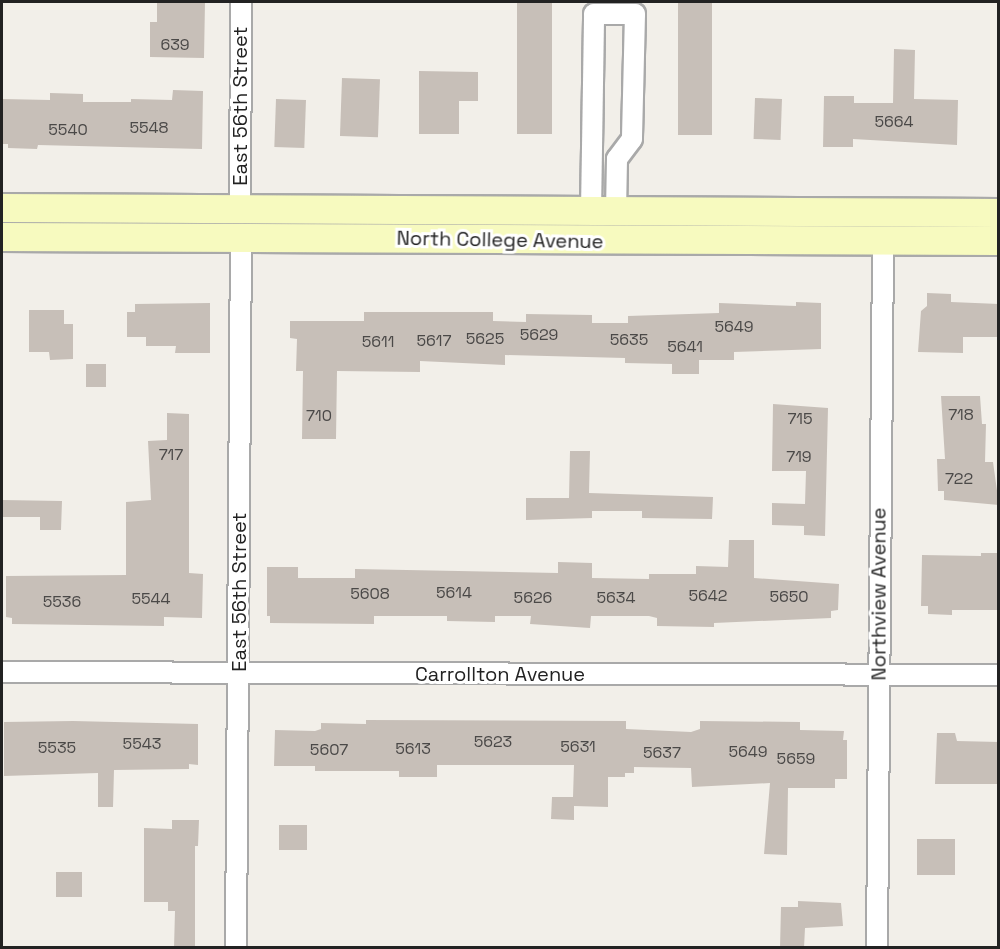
<!DOCTYPE html>
<html>
<head>
<meta charset="utf-8">
<style>
  body { margin:0 }
  #map { position:relative; width:1000px; height:949px; overflow:hidden; background:#f2efe9; font-family:"Space Grotesk",sans-serif }
  div>[style] { position:absolute }
  .building>* { inset:0; background:#c7bfb8; transform-origin:0 0 }
  .roads { filter:drop-shadow(2px 0 #a9a9a9) drop-shadow(-2px 0 #a9a9a9) drop-shadow(0 2px #a9a9a9) drop-shadow(0 -2px #a9a9a9) }
  .minor>* { height:20px; margin:-10px; padding:0 10px; transform-origin:10px; border-radius:10px; background:#fff }
  .secondary>* { height:28px; margin:-14px; padding:0 14px; transform-origin:14px; border-radius:14px; background:#f7fabf }
  span { translate:-50% -50%; white-space:nowrap; text-align:center; line-height:1.15; -webkit-text-stroke:6px #fff; paint-order:stroke }
  .number-label { font-size:16px; color:#4b4948 }
  .number-label span { -webkit-text-stroke-width:0 }
  .street-label { font-size:20px; color:#222 }
  .frame { position:absolute; inset:0; border:3px solid #222; pointer-events:none }
</style>
</head>
<body>
<div id="map">
  <div class="building">
    <i style="clip-path:polygon(157px 2px,205px 2px,204px 58px,150px 57px,150px 22px,157px 22px)"></i>
    <i style="left:517px;top:2px;width:35px;height:132px"></i>
    <i style="left:678px;top:2px;width:34px;height:133px"></i>
    <i style="clip-path:polygon(894px 49px,915px 50px,914px 99px,958px 100px,957px 145px,853px 139px,853px 147px,823px 147px,824px 96px,854px 96px,854px 103px,893px 103px)"></i>
    <i style="clip-path:polygon(419px 71px,478px 72px,478px 101px,459px 101px,459px 134px,419px 134px)"></i>
    <i style="left:342px;top:78px;width:38px;height:58px;rotate:2deg"></i>
    <i style="clip-path:polygon(173px 90px,203px 91px,202px 149px,38px 145px,37px 149px,8px 148px,8px 144px,2px 144px,2px 99px,50px 100px,50px 93px,83px 94px,83px 102px,131px 102px,131px 99px,172px 100px)"></i>
    <i style="left:755px;top:98px;width:27px;height:41px;rotate:2deg"></i>
    <i style="left:276px;top:99px;width:30px;height:48px;rotate:2deg"></i>
    <i style="clip-path:polygon(927px 293px,951px 294px,951px 302px,999px 304px,999px 337px,963px 337px,963px 353px,918px 352px,921px 311px,927px 306px)"></i>
    <i style="clip-path:polygon(796px 302px,821px 303px,821px 349px,734px 352px,734px 360px,699px 360px,699px 374px,672px 374px,672px 364px,625px 363px,625px 358px,505px 355px,505px 365px,420px 361px,420px 372px,337px 371px,336px 439px,302px 439px,303px 371px,296px 371px,297px 339px,290px 338px,290px 321px,364px 321px,364px 312px,493px 312px,493px 321px,526px 322px,526px 314px,592px 315px,592px 323px,628px 323px,628px 316px,719px 313px,719px 303px,796px 306px)"></i>
    <i style="clip-path:polygon(210px 303px,210px 353px,175px 353px,176px 346px,146px 346px,146px 337px,127px 337px,127px 312px,135px 312px,135px 304px)"></i>
    <i style="clip-path:polygon(29px 310px,64px 310px,64px 324px,73px 324px,73px 359px,50px 360px,49px 352px,29px 352px)"></i>
    <i style="left:86px;top:364px;width:20px;height:23px"></i>
    <i style="clip-path:polygon(941px 396px,980px 396px,982px 424px,986px 424px,985px 462px,993px 462px,999px 505px,944px 500px,944px 491px,938px 491px,937px 459px,945px 459px)"></i>
    <i style="clip-path:polygon(773px 404px,828px 408px,825px 536px,804px 535px,804px 526px,772px 525px,772px 503px,805px 504px,806px 471px,772px 471px)"></i>
    <i style="clip-path:polygon(167px 413px,189px 414px,189px 573px,203px 574px,202px 618px,164px 617px,164px 626px,12px 624px,12px 618px,6px 617px,6px 576px,126px 575px,126px 502px,151px 500px,148px 441px,167px 440px)"></i>
    <i style="clip-path:polygon(570px 451px,590px 451px,589px 493px,713px 497px,712px 519px,642px 518px,642px 511px,592px 511px,592px 518px,526px 520px,526px 498px,569px 498px)"></i>
    <i style="clip-path:polygon(2px 500px,62px 501px,61px 530px,40px 530px,40px 517px,2px 517px)"></i>
    <i style="clip-path:polygon(729px 540px,754px 540px,754px 578px,839px 584px,838px 610px,831px 611px,831px 618px,714px 623px,714px 627px,657px 626px,657px 618px,649px 616px,591px 616px,590px 628px,530px 624px,531px 616px,495px 616px,495px 622px,447px 621px,447px 616px,374px 616px,374px 624px,270px 623px,270px 616px,267px 616px,267px 567px,298px 567px,298px 578px,355px 578px,355px 569px,558px 573px,558px 562px,592px 563px,592px 578px,649px 579px,649px 574px,696px 574px,696px 566px,728px 567px)"></i>
    <i style="clip-path:polygon(981px 553px,999px 553px,999px 610px,952px 610px,952px 615px,928px 614px,928px 606px,921px 606px,922px 555px,981px 556px)"></i>
    <i style="clip-path:polygon(366px 720px,626px 721px,626px 729px,691px 732px,700px 729px,700px 721px,800px 722px,800px 730px,844px 731px,843px 740px,847px 740px,847px 779px,835px 779px,835px 788px,788px 788px,787px 855px,764px 854px,770px 783px,692px 787px,691px 768px,634px 767px,634px 773px,625px 773px,625px 777px,608px 777px,608px 807px,574px 806px,574px 820px,551px 819px,552px 797px,573px 797px,574px 765px,437px 765px,437px 777px,399px 777px,399px 771px,315px 771px,315px 766px,274px 766px,275px 730px,315px 731px,321px 729px,321px 723px,366px 724px)"></i>
    <i style="clip-path:polygon(73px 721px,198px 724px,198px 765px,189px 764px,189px 769px,114px 770px,113px 807px,98px 807px,98px 773px,4px 776px,4px 722px)"></i>
    <i style="clip-path:polygon(937px 733px,955px 733px,957px 741px,999px 742px,999px 784px,935px 784px)"></i>
    <i style="clip-path:polygon(172px 820px,199px 820px,198px 846px,195px 846px,195px 948px,174px 948px,175px 911px,168px 911px,168px 902px,144px 902px,144px 828px,172px 829px)"></i>
    <i style="left:279px;top:825px;width:28px;height:25px"></i>
    <i style="left:917px;top:839px;width:38px;height:36px"></i>
    <i style="left:56px;top:872px;width:26px;height:25px"></i>
    <i style="clip-path:polygon(798px 901px,841px 903px,843px 926px,805px 928px,804px 948px,780px 948px,781px 907px,798px 907px)"></i>
  </div>
  <div class="roads">
    <div class="minor">
      <i style="left:240px;top:210px;width:208px;rotate:-89.7deg"></i>
      <i style="left:591px;top:211px;width:197px;rotate:-89.1deg"></i>
      <i style="left:594px;top:14px;width:41px"></i>
      <i style="left:635px;top:14px;width:125px;rotate:91.4deg"></i>
      <i style="left:632px;top:139px;width:25px;rotate:127deg"></i>
      <i style="left:617px;top:159px;width:52px;rotate:91.1deg"></i>
      <i style="left:2px;top:672px;width:996px;rotate:0.17deg"></i>
      <i style="left:236px;top:948px;width:711px;rotate:-89.6deg"></i>
      <i style="left:877px;top:948px;width:708px;rotate:-89.51deg"></i>
    </div>
    <div class="secondary">
      <i style="left:2px;top:208px;width:996px;rotate:0.29deg"></i>
      <i style="left:2px;top:237px;width:996px;rotate:0.23deg"></i>
    </div>
  </div>
  <div class="number-label">
    <span style="left:175px;top:45px">639</span>
    <span style="left:894px;top:122px">5664</span>
    <span style="left:149px;top:128px">5548</span>
    <span style="left:68px;top:130px">5540</span>
    <span style="left:734px;top:327px">5649</span>
    <span style="left:539px;top:335px">5629</span>
    <span style="left:485px;top:339px">5625</span>
    <span style="left:629px;top:340px">5635</span>
    <span style="left:434px;top:341px">5617</span>
    <span style="left:378px;top:342px">5611</span>
    <span style="left:685px;top:347px">5641</span>
    <span style="left:961px;top:415px">718</span>
    <span style="left:319px;top:416px">710</span>
    <span style="left:800px;top:419px">715</span>
    <span style="left:171px;top:455px">717</span>
    <span style="left:799px;top:457px">719</span>
    <span style="left:959px;top:479px">722</span>
    <span style="left:454px;top:593px">5614</span>
    <span style="left:370px;top:594px">5608</span>
    <span style="left:708px;top:596px">5642</span>
    <span style="left:789px;top:597px">5650</span>
    <span style="left:533px;top:598px">5626</span>
    <span style="left:616px;top:598px">5634</span>
    <span style="left:151px;top:599px">5544</span>
    <span style="left:62px;top:602px">5536</span>
    <span style="left:493px;top:742px">5623</span>
    <span style="left:142px;top:744px">5543</span>
    <span style="left:578px;top:747px">5631</span>
    <span style="left:57px;top:748px">5535</span>
    <span style="left:413px;top:749px">5613</span>
    <span style="left:329px;top:750px">5607</span>
    <span style="left:748px;top:752px">5649</span>
    <span style="left:662px;top:753px">5637</span>
    <span style="left:796px;top:759px">5659</span>
  </div>
  <div class="street-label">
    <span style="left:240px;top:106px;rotate:-90deg">East 56th Street</span>
    <span style="left:500px;top:240px;rotate:1deg">North College Avenue</span>
    <span style="left:239px;top:592px;rotate:-90deg">East 56th Street</span>
    <span style="left:879px;top:594px;rotate:-90deg">Northview Avenue</span>
    <span style="left:500px;top:674px">Carrollton Avenue</span>
  </div>
  <div class="frame"></div>
</div>
</body>
</html>
